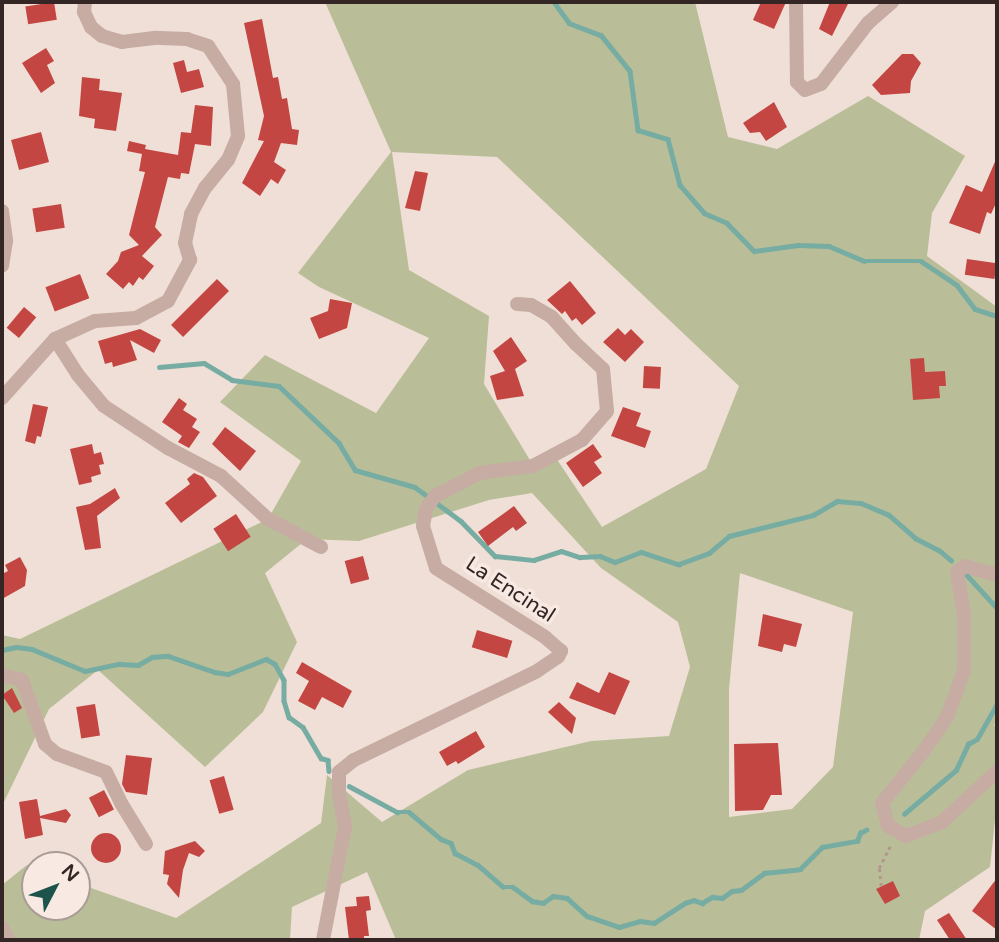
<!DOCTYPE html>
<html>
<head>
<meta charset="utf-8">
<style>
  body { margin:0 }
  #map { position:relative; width:999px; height:942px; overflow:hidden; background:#f0dfd7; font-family:"Varela Round",sans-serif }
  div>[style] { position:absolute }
  .green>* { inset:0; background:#b9be98 }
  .stream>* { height:4.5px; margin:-2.25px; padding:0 2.25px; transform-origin:2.25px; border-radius:2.25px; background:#77aca3 }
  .building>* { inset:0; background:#c34642; transform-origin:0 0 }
  .round { border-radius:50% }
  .path>* { height:2.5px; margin-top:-1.25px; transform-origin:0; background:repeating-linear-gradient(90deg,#b3968e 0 3.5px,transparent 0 7px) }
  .minor>* { height:14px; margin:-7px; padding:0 7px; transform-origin:7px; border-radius:7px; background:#c7aca3 }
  span { translate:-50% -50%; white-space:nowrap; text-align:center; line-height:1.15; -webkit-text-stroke:7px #f8eae3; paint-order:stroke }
  .street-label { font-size:21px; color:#332625 }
  .frame { position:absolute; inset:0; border:4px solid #332625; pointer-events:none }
  .north { position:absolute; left:21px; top:851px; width:70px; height:70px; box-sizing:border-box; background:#f8eae3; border:2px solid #a99c97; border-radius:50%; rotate:48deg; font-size:19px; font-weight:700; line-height:28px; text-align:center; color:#332625 }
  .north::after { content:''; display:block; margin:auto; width:24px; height:32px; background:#1c534b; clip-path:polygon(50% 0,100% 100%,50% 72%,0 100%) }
</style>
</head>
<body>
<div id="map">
  <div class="green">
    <i style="clip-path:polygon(evenodd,325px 2px,695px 2px,728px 137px,777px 149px,868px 96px,965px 156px,932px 213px,927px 256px,997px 307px,997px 721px,994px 725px,997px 728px,997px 802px,990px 867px,925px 911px,919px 940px,396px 940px,367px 872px,292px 907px,290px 940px,2px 940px,2px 885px,27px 865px,35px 868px,35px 907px,77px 907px,77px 883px,176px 918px,321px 823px,327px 775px,382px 822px,468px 770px,591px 741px,669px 736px,690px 667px,678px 622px,601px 568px,532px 493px,489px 500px,359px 541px,307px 539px,265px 573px,297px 642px,263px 712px,205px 767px,98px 670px,49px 709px,2px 806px,2px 635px,20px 639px,268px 519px,301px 461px,220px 402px,265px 355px,376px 413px,429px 338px,319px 287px,298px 273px,391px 152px,325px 2px,392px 152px,497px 157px,739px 386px,706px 469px,602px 527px,554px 455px,533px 465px,484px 384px,489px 316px,409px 270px,392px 152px,325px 2px,740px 573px,853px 612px,833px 767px,792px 809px,729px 817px,729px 689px,740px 573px)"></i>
  </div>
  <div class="stream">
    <i style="left:554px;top:2px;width:26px;rotate:54deg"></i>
    <i style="left:569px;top:23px;width:34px;rotate:21deg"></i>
    <i style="left:601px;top:35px;width:46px;rotate:51.1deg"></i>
    <i style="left:630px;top:71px;width:60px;rotate:82.3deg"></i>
    <i style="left:638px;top:130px;width:31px;rotate:17deg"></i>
    <i style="left:668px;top:139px;width:48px;rotate:75.4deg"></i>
    <i style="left:680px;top:185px;width:37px;rotate:49deg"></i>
    <i style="left:704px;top:213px;width:25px;rotate:23deg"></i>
    <i style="left:727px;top:223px;width:39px;rotate:46deg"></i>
    <i style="left:754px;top:251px;width:44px;rotate:-7.8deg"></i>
    <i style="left:798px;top:245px;width:31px;rotate:2deg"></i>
    <i style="left:829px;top:246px;width:38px;rotate:23deg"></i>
    <i style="left:864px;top:261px;width:57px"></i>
    <i style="left:921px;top:261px;width:43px;rotate:33.7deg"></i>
    <i style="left:957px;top:285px;width:30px;rotate:53deg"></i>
    <i style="left:975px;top:309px;width:23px;rotate:18deg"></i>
    <i style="left:159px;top:367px;width:45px;rotate:-5.1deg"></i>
    <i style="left:204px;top:363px;width:33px;rotate:31deg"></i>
    <i style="left:232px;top:380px;width:47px;rotate:7.3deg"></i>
    <i style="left:279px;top:386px;width:83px;rotate:43.5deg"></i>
    <i style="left:339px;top:443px;width:31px;rotate:59deg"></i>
    <i style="left:355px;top:470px;width:62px;rotate:15.8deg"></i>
    <i style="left:415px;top:487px;width:57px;rotate:36.5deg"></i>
    <i style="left:461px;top:521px;width:49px;rotate:45.8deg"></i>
    <i style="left:495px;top:556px;width:39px;rotate:6deg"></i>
    <i style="left:534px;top:560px;width:28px;rotate:-18deg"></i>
    <i style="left:561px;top:551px;width:20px;rotate:18deg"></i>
    <i style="left:580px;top:557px;width:20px;rotate:-3deg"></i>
    <i style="left:600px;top:556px;width:16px;rotate:22deg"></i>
    <i style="left:615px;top:562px;width:28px;rotate:-21deg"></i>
    <i style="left:641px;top:552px;width:40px;rotate:18deg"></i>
    <i style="left:679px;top:564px;width:32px;rotate:-20deg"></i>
    <i style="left:709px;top:553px;width:26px;rotate:-40deg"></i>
    <i style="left:729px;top:536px;width:87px;rotate:-14deg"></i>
    <i style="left:813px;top:515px;width:28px;rotate:-30deg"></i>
    <i style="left:837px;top:501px;width:24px;rotate:5deg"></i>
    <i style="left:861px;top:503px;width:30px;rotate:23deg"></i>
    <i style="left:889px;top:515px;width:35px;rotate:41deg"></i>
    <i style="left:915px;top:538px;width:27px;rotate:27deg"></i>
    <i style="left:939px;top:550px;width:16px;rotate:40deg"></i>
    <i style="left:966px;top:574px;width:46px;rotate:47.6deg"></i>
    <i style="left:2px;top:650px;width:14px;rotate:-12deg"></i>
    <i style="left:16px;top:647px;width:16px;rotate:7deg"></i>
    <i style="left:32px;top:649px;width:57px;rotate:22.5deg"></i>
    <i style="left:85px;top:671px;width:35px;rotate:-12deg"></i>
    <i style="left:119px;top:664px;width:19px;rotate:3deg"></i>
    <i style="left:138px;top:665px;width:16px;rotate:-30deg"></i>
    <i style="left:152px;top:657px;width:16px;rotate:-4deg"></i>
    <i style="left:168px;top:656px;width:50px;rotate:18.8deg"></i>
    <i style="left:215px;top:672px;width:13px;rotate:9deg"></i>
    <i style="left:228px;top:674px;width:41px;rotate:-21.5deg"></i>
    <i style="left:266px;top:659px;width:10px;rotate:29deg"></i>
    <i style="left:275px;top:664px;width:18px;rotate:61deg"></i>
    <i style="left:284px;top:680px;width:21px;rotate:90deg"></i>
    <i style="left:284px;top:701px;width:17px;rotate:73deg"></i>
    <i style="left:289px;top:717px;width:17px;rotate:36deg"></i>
    <i style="left:303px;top:727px;width:36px;rotate:60deg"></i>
    <i style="left:321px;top:758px;width:7px;rotate:16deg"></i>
    <i style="left:328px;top:760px;width:11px;rotate:85deg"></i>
    <i style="left:349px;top:786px;width:55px;rotate:28.4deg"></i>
    <i style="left:397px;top:812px;width:12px"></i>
    <i style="left:409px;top:812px;width:42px;rotate:40.2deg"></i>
    <i style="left:441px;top:839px;width:11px;rotate:22deg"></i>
    <i style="left:451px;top:843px;width:11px;rotate:68deg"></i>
    <i style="left:455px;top:853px;width:26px;rotate:28deg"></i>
    <i style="left:478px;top:865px;width:33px;rotate:41deg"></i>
    <i style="left:503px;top:887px;width:10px"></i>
    <i style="left:513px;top:887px;width:24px;rotate:36deg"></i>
    <i style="left:532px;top:901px;width:11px;rotate:10deg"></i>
    <i style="left:543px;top:903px;width:12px;rotate:-35deg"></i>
    <i style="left:553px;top:896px;width:14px;rotate:8deg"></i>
    <i style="left:567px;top:898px;width:27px;rotate:42deg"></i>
    <i style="left:587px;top:916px;width:34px;rotate:19deg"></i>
    <i style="left:619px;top:927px;width:22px;rotate:-16deg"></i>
    <i style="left:640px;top:921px;width:14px;rotate:8deg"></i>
    <i style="left:654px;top:923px;width:37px;rotate:-33deg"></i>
    <i style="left:685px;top:903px;width:9px;rotate:-18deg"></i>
    <i style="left:694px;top:900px;width:9px;rotate:21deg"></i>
    <i style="left:702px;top:903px;width:12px;rotate:-31deg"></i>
    <i style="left:712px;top:897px;width:10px;rotate:6deg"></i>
    <i style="left:722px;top:898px;width:12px;rotate:-35deg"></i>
    <i style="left:732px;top:891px;width:9px;rotate:-6deg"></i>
    <i style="left:741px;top:890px;width:29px;rotate:-36deg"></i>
    <i style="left:764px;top:873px;width:36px;rotate:-6deg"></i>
    <i style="left:800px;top:869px;width:31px;rotate:-45deg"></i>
    <i style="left:822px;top:847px;width:36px;rotate:-10deg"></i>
    <i style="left:857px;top:841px;width:9px;rotate:-69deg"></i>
    <i style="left:860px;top:833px;width:7px;rotate:-27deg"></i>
    <i style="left:904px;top:814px;width:68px;rotate:-40.2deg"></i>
    <i style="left:956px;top:770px;width:29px;rotate:-65deg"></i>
    <i style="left:968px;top:744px;width:10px;rotate:-29deg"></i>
    <i style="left:977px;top:739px;width:40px;rotate:-60.3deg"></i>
  </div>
  <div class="building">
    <i style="left:54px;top:2px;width:18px;height:29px;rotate:81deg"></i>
    <i style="clip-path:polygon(761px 2px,786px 2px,774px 29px,753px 20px)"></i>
    <i style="clip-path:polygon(830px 2px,849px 2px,832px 36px,819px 29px)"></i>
    <i style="clip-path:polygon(262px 19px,273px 78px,278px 77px,282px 99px,287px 98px,292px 129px,299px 130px,297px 145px,281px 143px,274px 162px,286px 170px,278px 184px,271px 179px,260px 196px,242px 183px,264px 141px,258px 140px,264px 116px,244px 23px)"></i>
    <i style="clip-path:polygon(46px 48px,54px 61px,47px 65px,55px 83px,41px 93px,22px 63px)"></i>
    <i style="clip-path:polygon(902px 54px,913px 54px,921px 63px,911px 81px,910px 93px,881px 95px,872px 85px)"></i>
    <i style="clip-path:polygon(184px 60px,187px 72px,199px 69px,204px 87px,181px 93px,173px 63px)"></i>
    <i style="clip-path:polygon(82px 77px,100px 79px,99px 90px,122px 93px,116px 131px,94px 128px,95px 119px,79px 116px)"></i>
    <i style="clip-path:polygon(774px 102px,787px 127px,766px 141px,760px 132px,750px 133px,743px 123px)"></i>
    <i style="clip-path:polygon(195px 105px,213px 107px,211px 146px,195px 144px,189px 174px,181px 173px,180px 179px,168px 177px,155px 227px,162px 235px,142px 256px,154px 266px,143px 280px,139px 277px,133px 286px,129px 282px,123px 289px,106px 274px,118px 261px,121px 252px,139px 245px,129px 235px,145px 172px,139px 171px,142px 154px,127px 151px,129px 141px,146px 145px,145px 149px,178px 155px,181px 132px,191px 133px)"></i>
    <i style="left:41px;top:132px;width:31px;height:31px;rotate:75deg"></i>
    <i style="clip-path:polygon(997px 157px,997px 201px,991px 214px,987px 212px,980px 234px,949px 223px,966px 185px,982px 192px)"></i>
    <i style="clip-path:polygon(415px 171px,428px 173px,420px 211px,405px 208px)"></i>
    <i style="left:61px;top:204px;width:24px;height:29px;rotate:81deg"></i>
    <i style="left:967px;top:259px;width:30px;height:16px;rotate:8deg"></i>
    <i style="left:80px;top:274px;width:26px;height:37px;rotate:69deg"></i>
    <i style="left:217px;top:279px;width:17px;height:65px;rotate:45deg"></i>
    <i style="clip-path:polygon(570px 281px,596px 313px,582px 325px,576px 318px,572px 321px,565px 311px,562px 314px,547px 300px)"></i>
    <i style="clip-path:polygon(330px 299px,352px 303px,347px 328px,319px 339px,310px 318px,328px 311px)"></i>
    <i style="left:24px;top:307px;width:16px;height:27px;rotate:40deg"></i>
    <i style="clip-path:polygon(618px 328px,625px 335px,631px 329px,644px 342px,625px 362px,603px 342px)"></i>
    <i style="clip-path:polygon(140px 329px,161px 340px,154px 353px,130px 340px,137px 360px,113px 367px,112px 362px,105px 364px,98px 341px)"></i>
    <i style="clip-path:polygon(511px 337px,527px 361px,515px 369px,524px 396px,497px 400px,490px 376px,505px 371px,493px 351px)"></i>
    <i style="clip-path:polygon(924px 358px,925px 372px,945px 371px,946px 386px,939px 386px,940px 398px,913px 400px,910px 359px)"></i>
    <i style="left:644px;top:366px;width:17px;height:22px;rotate:3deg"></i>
    <i style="clip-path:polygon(179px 398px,187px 404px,183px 410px,197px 419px,192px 427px,200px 432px,189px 448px,178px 442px,182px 436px,162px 422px)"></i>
    <i style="clip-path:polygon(33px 404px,48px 407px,41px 437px,37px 436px,35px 444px,25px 441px)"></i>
    <i style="clip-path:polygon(623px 407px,641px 413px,636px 426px,651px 431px,645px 448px,611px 436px)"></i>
    <i style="clip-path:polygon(225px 427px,256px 451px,240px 471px,212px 444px)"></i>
    <i style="clip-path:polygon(92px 444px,94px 454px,101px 452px,104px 464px,99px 465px,101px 474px,91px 477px,92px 482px,79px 485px,70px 449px)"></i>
    <i style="clip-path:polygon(593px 444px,602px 457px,594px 462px,602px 473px,583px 487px,566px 463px)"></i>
    <i style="clip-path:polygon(194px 473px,203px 477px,217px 496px,181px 523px,165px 503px,190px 484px,187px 479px)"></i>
    <i style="clip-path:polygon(115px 488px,120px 498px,97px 516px,101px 548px,85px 550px,76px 507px,90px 504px)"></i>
    <i style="clip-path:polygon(514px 506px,527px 523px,516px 531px,513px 527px,488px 546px,478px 532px)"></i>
    <i style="left:236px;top:514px;width:27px;height:27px;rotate:57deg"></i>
    <i style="left:363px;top:556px;width:24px;height:19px;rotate:75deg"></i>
    <i style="clip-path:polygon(20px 557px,27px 570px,25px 586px,2px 599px,2px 574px,8px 571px,5px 565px)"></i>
    <i style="clip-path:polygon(763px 614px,802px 624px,796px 647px,784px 644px,782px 652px,758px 646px)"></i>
    <i style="left:477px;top:630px;width:37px;height:18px;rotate:17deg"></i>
    <i style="clip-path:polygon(302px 662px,352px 691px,343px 708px,322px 697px,315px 710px,298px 701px,309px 681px,296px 673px)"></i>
    <i style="clip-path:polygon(609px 672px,630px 681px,615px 715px,569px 698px,577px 682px,599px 693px)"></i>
    <i style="clip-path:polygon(12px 688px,22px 708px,14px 713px,2px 695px)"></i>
    <i style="clip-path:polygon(559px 702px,576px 718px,572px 734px,548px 712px)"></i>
    <i style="left:95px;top:704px;width:32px;height:19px;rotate:81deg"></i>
    <i style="clip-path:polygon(476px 731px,485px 747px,458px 764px,456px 761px,447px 766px,439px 752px)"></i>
    <i style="clip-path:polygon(778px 743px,782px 795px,771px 795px,763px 810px,735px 811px,734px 744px)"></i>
    <i style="clip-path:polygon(126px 755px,152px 758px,147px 795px,126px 792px,122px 784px)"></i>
    <i style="left:224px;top:776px;width:35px;height:15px;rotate:74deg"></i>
    <i style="left:104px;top:790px;width:22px;height:17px;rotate:63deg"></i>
    <i style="clip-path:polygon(37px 799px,40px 816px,66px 809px,71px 815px,66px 823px,40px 818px,43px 835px,25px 839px,19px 802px)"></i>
    <i class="round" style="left:91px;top:833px;width:30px;height:30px"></i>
    <i style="clip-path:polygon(195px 841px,205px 851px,199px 857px,189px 853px,183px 870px,179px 898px,167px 884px,169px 875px,163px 874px,165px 851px)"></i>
    <i style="clip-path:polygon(997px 878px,997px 930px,972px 911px)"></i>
    <i style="clip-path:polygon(893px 881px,900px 896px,885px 904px,876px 889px)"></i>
    <i style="clip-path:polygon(369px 896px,371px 910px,366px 911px,369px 936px,364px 936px,364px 940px,349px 940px,345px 907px,357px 906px,356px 897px)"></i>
    <i style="clip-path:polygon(949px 913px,967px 940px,950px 940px,937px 920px)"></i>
  </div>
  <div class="path">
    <i style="left:881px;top:886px;width:18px;rotate:-96deg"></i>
    <i style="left:879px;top:868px;width:27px;rotate:-63deg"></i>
  </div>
  <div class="minor">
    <i style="left:796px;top:2px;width:80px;rotate:89.3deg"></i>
    <i style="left:797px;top:82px;width:11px;rotate:45deg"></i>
    <i style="left:805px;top:90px;width:17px;rotate:-21deg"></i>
    <i style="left:821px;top:84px;width:77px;rotate:-52.4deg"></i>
    <i style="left:868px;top:23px;width:32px;rotate:-41deg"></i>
    <i style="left:2px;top:211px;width:30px;rotate:82deg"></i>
    <i style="left:6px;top:241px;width:25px;rotate:99deg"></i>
    <i style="left:55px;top:339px;width:43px;rotate:57.4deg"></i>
    <i style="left:78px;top:375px;width:40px;rotate:50deg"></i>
    <i style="left:104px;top:406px;width:77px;rotate:33.3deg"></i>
    <i style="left:168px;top:448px;width:60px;rotate:27.8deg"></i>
    <i style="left:221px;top:476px;width:64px;rotate:42.5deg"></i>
    <i style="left:268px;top:519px;width:60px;rotate:27.8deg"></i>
    <i style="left:2px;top:398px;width:79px;rotate:-48.1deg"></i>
    <i style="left:55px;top:339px;width:44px;rotate:-24.2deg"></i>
    <i style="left:95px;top:321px;width:41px;rotate:-4.2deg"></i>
    <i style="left:136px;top:318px;width:36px;rotate:-28deg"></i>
    <i style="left:168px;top:301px;width:47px;rotate:-61.8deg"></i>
    <i style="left:190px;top:260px;width:18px;rotate:-106deg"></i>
    <i style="left:185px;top:243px;width:30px;rotate:-78deg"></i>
    <i style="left:191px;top:214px;width:30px;rotate:-62deg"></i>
    <i style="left:205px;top:188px;width:36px;rotate:-51deg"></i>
    <i style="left:228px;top:160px;width:26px;rotate:-67deg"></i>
    <i style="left:238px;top:136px;width:52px;rotate:-95.5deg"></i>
    <i style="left:233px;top:84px;width:45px;rotate:-123.3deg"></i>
    <i style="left:208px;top:46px;width:22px;rotate:-162deg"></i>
    <i style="left:187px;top:39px;width:33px;rotate:-178deg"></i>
    <i style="left:154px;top:38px;width:32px;rotate:173deg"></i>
    <i style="left:122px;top:42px;width:21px;rotate:-163deg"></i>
    <i style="left:102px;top:36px;width:14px;rotate:-141deg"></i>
    <i style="left:91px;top:27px;width:17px;rotate:-115deg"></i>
    <i style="left:84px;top:12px;width:10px;rotate:-84deg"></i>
    <i style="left:997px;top:575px;width:33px;rotate:-164deg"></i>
    <i style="left:965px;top:566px;width:10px;rotate:143deg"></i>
    <i style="left:957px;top:572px;width:43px;rotate:80.5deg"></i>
    <i style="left:964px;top:614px;width:56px;rotate:90deg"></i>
    <i style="left:964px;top:670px;width:50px;rotate:109.9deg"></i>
    <i style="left:947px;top:717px;width:42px;rotate:124.4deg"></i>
    <i style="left:923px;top:752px;width:65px;rotate:128.8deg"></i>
    <i style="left:882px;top:803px;width:24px;rotate:75deg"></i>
    <i style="left:888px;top:826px;width:21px;rotate:29deg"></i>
    <i style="left:906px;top:836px;width:39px;rotate:-21deg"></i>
    <i style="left:942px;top:822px;width:75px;rotate:-42.8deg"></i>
    <i style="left:2px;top:675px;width:21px;rotate:14deg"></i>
    <i style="left:22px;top:680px;width:68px;rotate:70.2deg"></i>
    <i style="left:45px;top:744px;width:16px;rotate:40deg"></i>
    <i style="left:57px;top:754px;width:52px;rotate:20.2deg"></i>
    <i style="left:106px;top:772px;width:34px;rotate:64deg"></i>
    <i style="left:121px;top:803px;width:48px;rotate:58.6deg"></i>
    <i style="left:2px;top:928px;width:14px;rotate:60deg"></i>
    <i style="left:323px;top:940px;width:115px;rotate:-79deg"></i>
    <i style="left:345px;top:827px;width:35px;rotate:-100deg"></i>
    <i style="left:339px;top:793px;width:21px;rotate:-90deg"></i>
    <i style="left:339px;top:772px;width:19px;rotate:-39deg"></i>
    <i style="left:354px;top:760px;width:203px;rotate:-25.9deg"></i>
    <i style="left:537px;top:671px;width:25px;rotate:-34deg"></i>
    <i style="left:558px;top:657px;width:7px;rotate:-63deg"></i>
    <i style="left:561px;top:651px;width:21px;rotate:-139deg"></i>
    <i style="left:545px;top:637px;width:129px;rotate:-147.7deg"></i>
    <i style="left:436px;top:568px;width:44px;rotate:-107.2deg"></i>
    <i style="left:423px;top:526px;width:17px;rotate:-80deg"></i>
    <i style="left:426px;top:509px;width:16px;rotate:-55deg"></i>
    <i style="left:435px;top:496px;width:51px;rotate:-27.1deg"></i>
    <i style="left:480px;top:473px;width:53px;rotate:-7.5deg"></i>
    <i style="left:533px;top:466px;width:55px;rotate:-28deg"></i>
    <i style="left:582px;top:440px;width:38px;rotate:-49deg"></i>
    <i style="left:607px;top:411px;width:42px;rotate:-95.4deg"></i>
    <i style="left:603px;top:369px;width:37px;rotate:-137deg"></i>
    <i style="left:576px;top:344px;width:36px;rotate:-132deg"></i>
    <i style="left:552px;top:317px;width:24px;rotate:-150deg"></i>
    <i style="left:531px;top:305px;width:14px;rotate:-176deg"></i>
  </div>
  <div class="street-label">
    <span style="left:510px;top:590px;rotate:33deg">La Encinal</span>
  </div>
  <div class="frame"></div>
  <div class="north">N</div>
</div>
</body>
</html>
